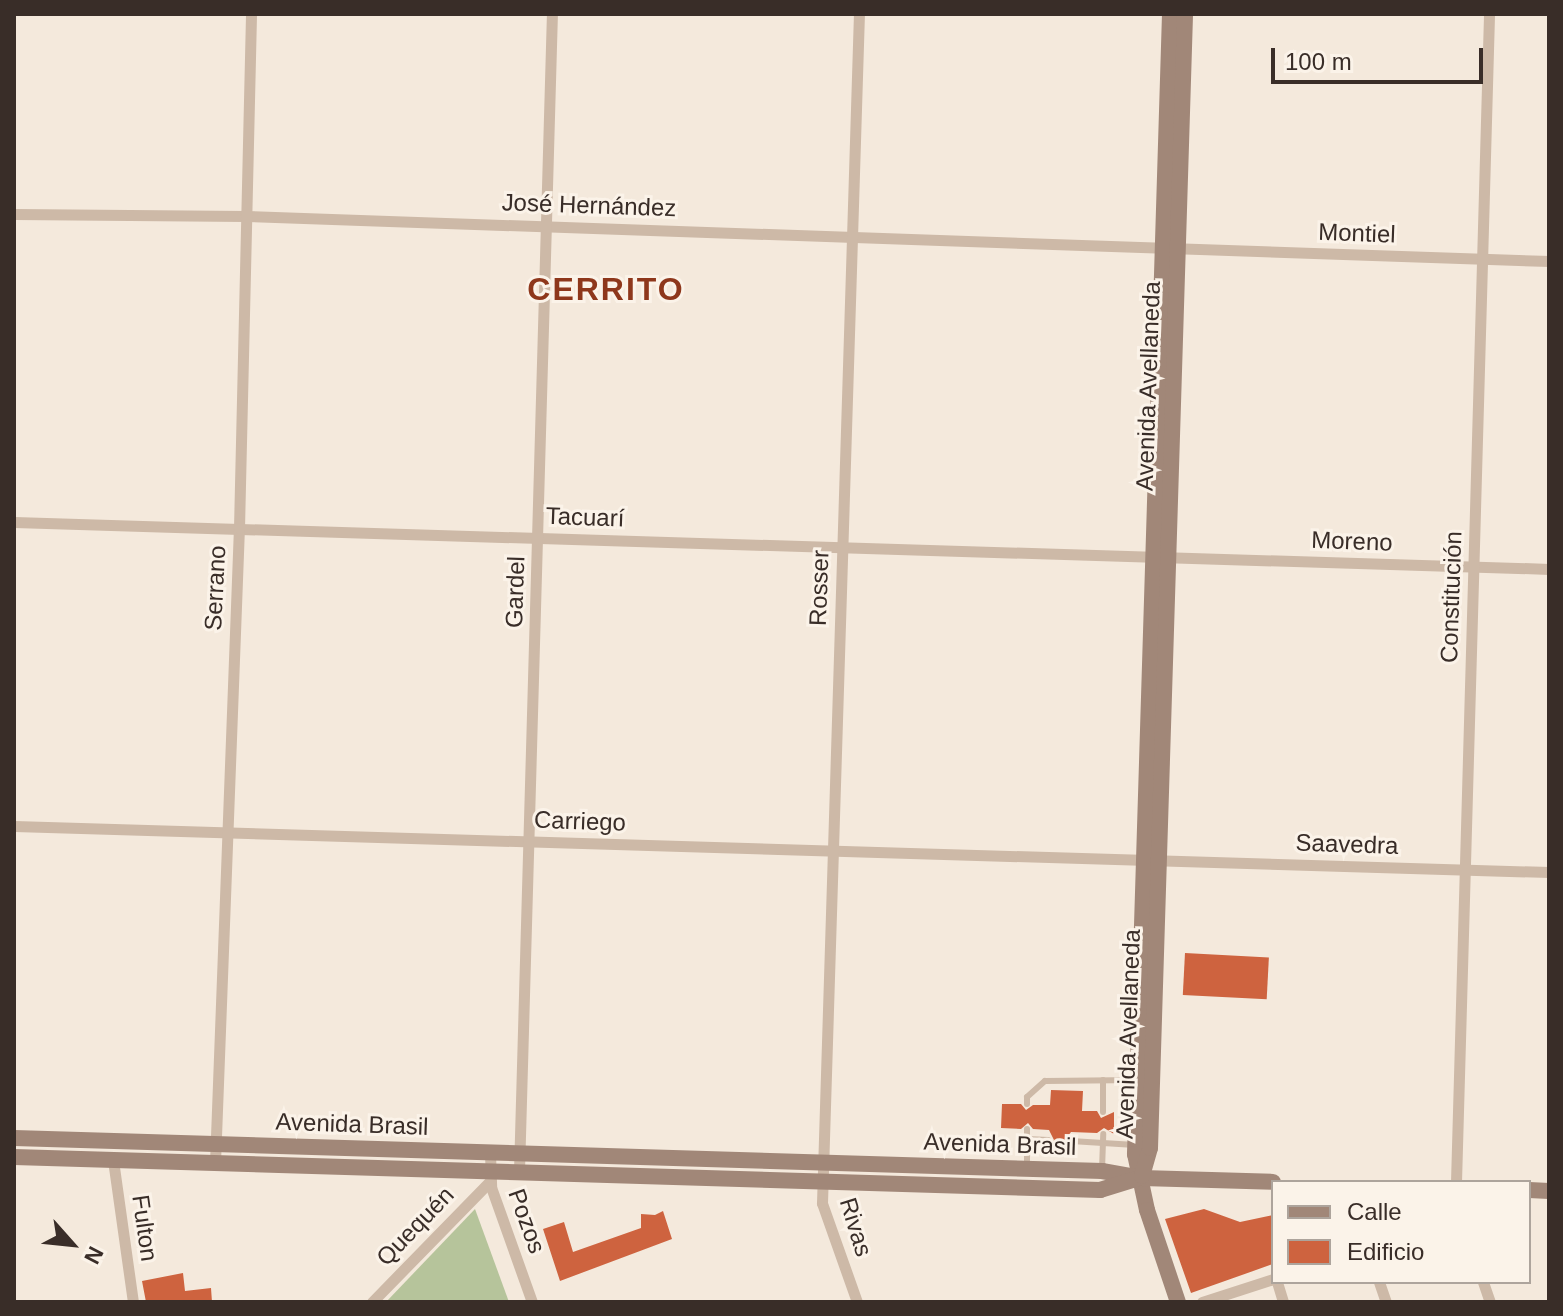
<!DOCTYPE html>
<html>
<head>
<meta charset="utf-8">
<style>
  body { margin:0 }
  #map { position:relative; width:1563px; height:1316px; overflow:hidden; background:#f4e9dc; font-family:Arial,sans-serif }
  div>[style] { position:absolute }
  .green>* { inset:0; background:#b6c49b }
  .building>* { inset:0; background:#ce633f; transform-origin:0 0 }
  .lane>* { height:6px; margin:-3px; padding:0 3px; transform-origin:3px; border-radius:3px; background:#cdb9a7 }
  .street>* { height:11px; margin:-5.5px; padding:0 5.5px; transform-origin:5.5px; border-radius:5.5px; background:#cdb9a7 }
  .secondary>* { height:16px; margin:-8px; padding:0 8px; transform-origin:8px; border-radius:8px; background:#a18778 }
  span { translate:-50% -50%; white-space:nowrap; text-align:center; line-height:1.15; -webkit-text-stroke:6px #fbf3e9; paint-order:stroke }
  .street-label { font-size:24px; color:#392d28 }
  .district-label { font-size:32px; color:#8e371b; font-weight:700; letter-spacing:2px }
  .frame { position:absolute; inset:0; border:16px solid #392d28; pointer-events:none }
  .legend { position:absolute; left:1271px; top:1180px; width:260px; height:104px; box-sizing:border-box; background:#fbf3e9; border:2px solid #ada49c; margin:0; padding:10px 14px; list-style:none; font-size:24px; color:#392d28 }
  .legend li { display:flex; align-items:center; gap:16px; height:40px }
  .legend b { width:40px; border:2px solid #ada49c }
  .north { position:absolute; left:32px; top:1204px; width:80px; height:80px; -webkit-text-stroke:6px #fbf3e9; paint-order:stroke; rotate:117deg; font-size:22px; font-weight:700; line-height:32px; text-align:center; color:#392d28 }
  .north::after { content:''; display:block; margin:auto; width:28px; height:36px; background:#392d28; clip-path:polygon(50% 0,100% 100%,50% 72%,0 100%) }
  .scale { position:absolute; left:1271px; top:48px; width:212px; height:36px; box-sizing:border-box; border:4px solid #392d28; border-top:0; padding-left:10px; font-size:24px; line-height:28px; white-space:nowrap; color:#392d28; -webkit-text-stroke:6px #fbf3e9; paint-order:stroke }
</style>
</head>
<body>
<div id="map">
  <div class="green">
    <i style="clip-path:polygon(475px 1209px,509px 1302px,386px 1302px)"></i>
  </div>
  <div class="building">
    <i style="left:1185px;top:953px;width:84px;height:42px;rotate:3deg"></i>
    <i style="clip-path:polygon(1051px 1090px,1083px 1091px,1082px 1111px,1097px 1111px,1101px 1118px,1114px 1112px,1114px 1134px,1104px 1128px,1097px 1133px,1071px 1132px,1065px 1140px,1068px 1146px,1051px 1145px,1054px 1140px,1049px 1130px,1033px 1129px,1028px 1123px,1021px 1129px,1001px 1128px,1002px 1104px,1021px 1104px,1026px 1110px,1033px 1105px,1050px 1105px)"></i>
    <i style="clip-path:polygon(1204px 1209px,1240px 1222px,1273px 1215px,1273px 1264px,1191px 1293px,1165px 1219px)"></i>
    <i style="clip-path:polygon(663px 1211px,672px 1239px,560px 1281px,543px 1229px,564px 1222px,573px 1252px,641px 1228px,641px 1214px,655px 1215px)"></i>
    <i style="clip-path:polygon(183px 1273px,185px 1291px,211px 1288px,212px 1302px,146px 1302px,142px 1281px)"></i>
  </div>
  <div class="lane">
    <i style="left:1027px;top:1104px;width:7px;rotate:-90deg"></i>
    <i style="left:1027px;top:1097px;width:24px;rotate:-42deg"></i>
    <i style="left:1045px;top:1081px;width:92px;rotate:-0.6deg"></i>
    <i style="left:1103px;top:1112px;width:32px;rotate:-90deg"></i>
    <i style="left:1027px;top:1139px;width:21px;rotate:3deg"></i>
    <i style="left:1071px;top:1141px;width:64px;rotate:3.6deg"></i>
    <i style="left:1027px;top:1165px;width:36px;rotate:-90deg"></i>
    <i style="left:1102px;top:1170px;width:36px;rotate:-88deg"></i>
  </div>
  <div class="street">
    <i style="left:14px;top:214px;width:231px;rotate:0.5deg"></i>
    <i style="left:245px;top:216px;width:1305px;rotate:1.98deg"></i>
    <i style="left:14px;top:522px;width:1536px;rotate:1.75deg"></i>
    <i style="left:14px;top:826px;width:1536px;rotate:1.72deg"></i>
    <i style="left:490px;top:1153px;width:34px;rotate:88deg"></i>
    <i style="left:491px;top:1187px;width:122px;rotate:70.4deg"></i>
    <i style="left:113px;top:1160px;width:143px;rotate:82deg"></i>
    <i style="left:215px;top:1163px;width:635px;rotate:-87.84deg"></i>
    <i style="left:239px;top:528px;width:514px;rotate:-88.66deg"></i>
    <i style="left:519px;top:1171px;width:1157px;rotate:-88.37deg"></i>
    <i style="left:1456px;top:1182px;width:1168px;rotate:-88.38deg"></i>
    <i style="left:1277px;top:1282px;width:21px;rotate:73deg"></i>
    <i style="left:1379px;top:1282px;width:21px;rotate:71deg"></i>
    <i style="left:1483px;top:1282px;width:21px;rotate:71deg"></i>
    <i style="left:372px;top:1302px;width:169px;rotate:-45.7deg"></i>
    <i style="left:857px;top:1302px;width:105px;rotate:-109.5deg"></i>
    <i style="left:822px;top:1203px;width:1190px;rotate:-88.22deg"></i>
    <i style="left:1202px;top:1302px;width:75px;rotate:-17.9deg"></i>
  </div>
  <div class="secondary">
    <i style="left:1170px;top:14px;width:1141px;rotate:91.76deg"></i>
    <i style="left:1135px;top:1154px;width:57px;rotate:77.9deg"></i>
    <i style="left:1147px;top:1210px;width:97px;rotate:71.4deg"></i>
    <i style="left:14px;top:1138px;width:1089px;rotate:1.74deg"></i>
    <i style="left:1102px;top:1171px;width:41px;rotate:9.9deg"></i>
    <i style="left:1142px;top:1178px;width:131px;rotate:1.7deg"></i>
    <i style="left:14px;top:1157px;width:1087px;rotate:1.74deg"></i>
    <i style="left:1100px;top:1190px;width:38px;rotate:-17deg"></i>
    <i style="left:1142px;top:1176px;width:29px;rotate:-74deg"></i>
    <i style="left:1150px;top:1148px;width:1135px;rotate:-88.23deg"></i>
    <i style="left:1529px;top:1190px;width:20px;rotate:3deg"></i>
  </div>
  <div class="street-label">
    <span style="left:589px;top:205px;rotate:2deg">José Hernández</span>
    <span style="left:1357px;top:233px;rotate:2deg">Montiel</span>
    <span style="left:1148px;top:386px;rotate:-88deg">Avenida Avellaneda</span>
    <span style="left:585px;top:517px;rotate:2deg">Tacuarí</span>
    <span style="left:1352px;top:541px;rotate:2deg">Moreno</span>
    <span style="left:215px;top:588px;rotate:-87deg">Serrano</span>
    <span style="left:819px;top:588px;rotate:-88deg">Rosser</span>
    <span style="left:515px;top:592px;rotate:-88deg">Gardel</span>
    <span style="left:1451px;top:597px;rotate:-88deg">Constitución</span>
    <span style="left:580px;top:821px;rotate:2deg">Carriego</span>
    <span style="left:1347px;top:844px;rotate:2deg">Saavedra</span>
    <span style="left:1128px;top:1034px;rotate:-88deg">Avenida Avellaneda</span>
    <span style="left:352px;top:1124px;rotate:2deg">Avenida Brasil</span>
    <span style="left:1000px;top:1144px;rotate:2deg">Avenida Brasil</span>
    <span style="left:527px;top:1221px;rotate:70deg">Pozos</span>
    <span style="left:415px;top:1226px;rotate:-46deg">Quequén</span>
    <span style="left:856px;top:1227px;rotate:73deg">Rivas</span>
    <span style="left:145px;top:1228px;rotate:82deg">Fulton</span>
  </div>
  <div class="district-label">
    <span style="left:606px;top:289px">CERRITO</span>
  </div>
  <div class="frame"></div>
  <ul class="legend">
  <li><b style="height:10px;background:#a18778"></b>Calle</li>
  <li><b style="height:22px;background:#ce633f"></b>Edificio</li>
  </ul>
  <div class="north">N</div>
  <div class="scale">100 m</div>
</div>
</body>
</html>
